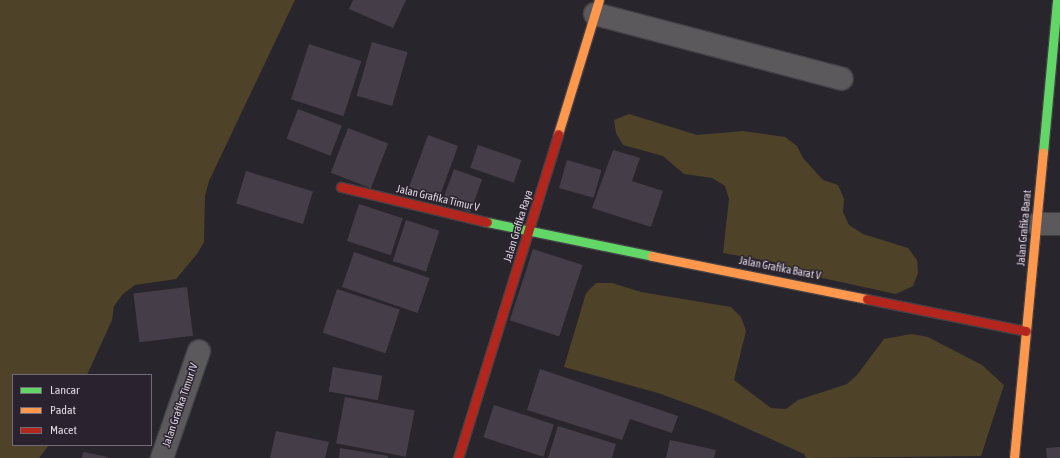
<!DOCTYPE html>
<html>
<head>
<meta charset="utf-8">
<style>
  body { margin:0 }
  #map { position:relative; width:1060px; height:458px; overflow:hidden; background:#29252c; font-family:"Asap Condensed",sans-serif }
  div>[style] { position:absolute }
  .green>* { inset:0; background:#4e4228 }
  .building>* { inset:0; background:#453e49; transform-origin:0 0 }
  .roads { filter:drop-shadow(1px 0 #434045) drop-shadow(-1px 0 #434045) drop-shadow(0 1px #434045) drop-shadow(0 -1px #434045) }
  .street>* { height:22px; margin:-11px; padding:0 11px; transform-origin:11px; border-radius:11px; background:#5c595d }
  .fast>* { height:9px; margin:-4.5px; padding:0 4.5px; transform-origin:4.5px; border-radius:4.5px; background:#63d668 }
  .slow>* { height:9px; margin:-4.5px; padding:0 4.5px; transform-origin:4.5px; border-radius:4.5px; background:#ff974d }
  .jam>* { height:9px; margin:-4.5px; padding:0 4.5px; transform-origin:4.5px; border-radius:4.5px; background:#b3261e }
  span { translate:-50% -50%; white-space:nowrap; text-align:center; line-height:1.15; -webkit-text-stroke:3px #2a222f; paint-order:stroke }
  .street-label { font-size:11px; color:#dfdae2 }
  .legend { position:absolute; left:12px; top:374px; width:140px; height:72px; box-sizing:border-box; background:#2a222f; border:1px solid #726c77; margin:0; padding:5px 7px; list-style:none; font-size:12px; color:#dfdae2 }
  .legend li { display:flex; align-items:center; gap:8px; height:20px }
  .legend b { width:20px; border:1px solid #726c77 }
</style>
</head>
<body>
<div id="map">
  <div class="green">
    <i style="clip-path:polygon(0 0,295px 0,209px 181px,205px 196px,204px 242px,197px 254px,176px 279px,135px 285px,123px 294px,114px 306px,112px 320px,87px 375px,13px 375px,13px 445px,49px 445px,39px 458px,0 458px)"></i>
    <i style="clip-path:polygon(629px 114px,697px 135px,743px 131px,785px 137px,797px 146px,803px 158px,823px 180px,838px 185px,844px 199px,843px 212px,849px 225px,863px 234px,908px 248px,917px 260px,918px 273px,913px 286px,896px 294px,799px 273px,774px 262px,723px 253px,729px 199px,725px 186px,712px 178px,684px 174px,663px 156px,623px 145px,616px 133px,614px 120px)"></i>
    <i style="clip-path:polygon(596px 283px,612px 283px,641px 292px,731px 307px,741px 317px,746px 331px,734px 380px,771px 408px,786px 409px,798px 400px,847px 384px,857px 375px,884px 339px,912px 334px,928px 337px,982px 365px,1004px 385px,981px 456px,806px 458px,804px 454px,713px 413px,658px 393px,564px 367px,586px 293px)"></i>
  </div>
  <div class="building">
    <i style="clip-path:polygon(353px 0,406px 0,393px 28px,349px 9px)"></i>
    <i style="left:372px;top:42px;width:37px;height:56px;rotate:16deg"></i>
    <i style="left:309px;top:44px;width:55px;height:58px;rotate:18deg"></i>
    <i style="left:298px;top:109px;width:47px;height:32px;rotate:21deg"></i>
    <i style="left:348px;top:128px;width:43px;height:48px;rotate:21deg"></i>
    <i style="left:428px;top:135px;width:32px;height:55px;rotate:20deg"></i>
    <i style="left:478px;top:145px;width:46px;height:24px;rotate:19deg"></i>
    <i style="clip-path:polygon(613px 150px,640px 158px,632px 181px,663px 191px,651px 227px,592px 208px)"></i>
    <i style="left:567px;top:160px;width:36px;height:29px;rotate:16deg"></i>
    <i style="left:454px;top:169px;width:30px;height:35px;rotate:20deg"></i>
    <i style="left:246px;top:171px;width:70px;height:34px;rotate:17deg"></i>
    <i style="left:359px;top:204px;width:46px;height:39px;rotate:18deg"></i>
    <i style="left:406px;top:220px;width:35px;height:43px;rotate:18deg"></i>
    <i style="left:533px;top:249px;width:52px;height:75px;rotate:18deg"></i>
    <i style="left:354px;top:252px;width:80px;height:37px;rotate:19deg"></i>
    <i style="left:187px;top:287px;width:49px;height:54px;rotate:83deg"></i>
    <i style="left:337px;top:289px;width:66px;height:46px;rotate:18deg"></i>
    <i style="left:333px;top:367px;width:50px;height:25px;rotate:10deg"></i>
    <i style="clip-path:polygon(540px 369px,678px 416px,672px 433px,630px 419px,622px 440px,527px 410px)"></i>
    <i style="left:345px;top:397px;width:71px;height:47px;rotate:11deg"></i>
    <i style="left:494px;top:405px;width:63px;height:34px;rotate:18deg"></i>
    <i style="clip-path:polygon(558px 426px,616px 444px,612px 458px,548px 458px)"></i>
    <i style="clip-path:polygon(276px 431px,329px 442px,325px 458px,270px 458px)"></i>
    <i style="clip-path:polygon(670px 440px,716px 450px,714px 458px,666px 458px)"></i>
    <i style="clip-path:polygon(1060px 447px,1060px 458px,1047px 458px,1046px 448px)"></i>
    <i style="clip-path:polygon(340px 448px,388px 456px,388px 458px,339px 458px)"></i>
    <i style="clip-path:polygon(83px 452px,108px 457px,108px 458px,82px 458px)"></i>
  </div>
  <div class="roads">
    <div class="street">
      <i style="left:595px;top:14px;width:255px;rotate:14.7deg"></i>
      <i style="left:1037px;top:224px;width:23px"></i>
      <i style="left:162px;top:458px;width:113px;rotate:-70.9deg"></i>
    </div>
    <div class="fast">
      <i style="left:1043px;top:152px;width:153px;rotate:-84.7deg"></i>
      <i style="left:487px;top:222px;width:168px;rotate:11.6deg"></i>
    </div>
    <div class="slow">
      <i style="left:558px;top:134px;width:140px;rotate:-73deg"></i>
      <i style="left:652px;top:256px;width:219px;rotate:11.3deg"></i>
      <i style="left:1014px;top:458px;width:307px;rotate:-84.6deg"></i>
    </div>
    <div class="jam">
      <i style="left:341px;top:187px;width:150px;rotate:13.5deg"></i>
      <i style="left:867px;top:299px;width:162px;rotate:11.4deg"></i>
      <i style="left:458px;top:458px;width:339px;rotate:-72.8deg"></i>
    </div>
  </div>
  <div class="street-label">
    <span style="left:438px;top:198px;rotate:13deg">Jalan Grafika Timur V</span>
    <span style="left:518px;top:226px;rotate:-73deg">Jalan Grafika Raya</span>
    <span style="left:1024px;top:228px;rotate:-85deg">Jalan Grafika Barat</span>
    <span style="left:780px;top:268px;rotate:11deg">Jalan Grafika Barat V</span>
    <span style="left:180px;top:405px;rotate:-71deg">Jalan Grafika Timur IV</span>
  </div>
  <ul class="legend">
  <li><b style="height:5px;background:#63d668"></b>Lancar</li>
  <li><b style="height:5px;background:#ff974d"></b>Padat</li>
  <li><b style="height:5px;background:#b3261e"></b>Macet</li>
  </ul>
</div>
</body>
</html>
